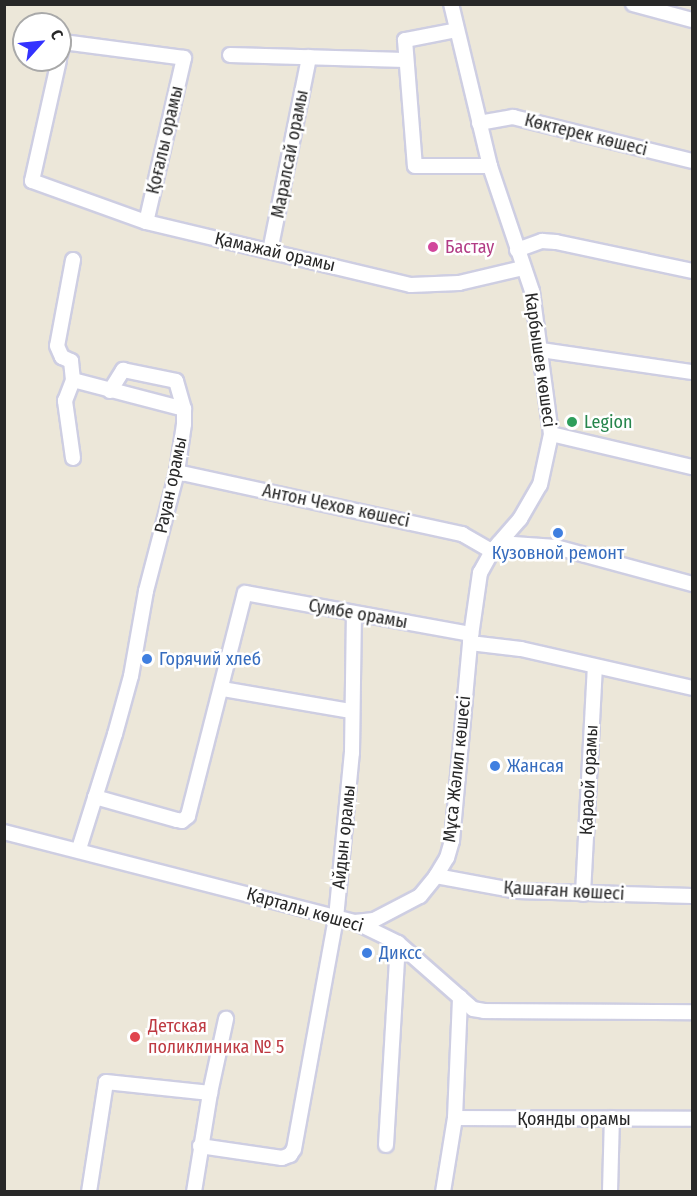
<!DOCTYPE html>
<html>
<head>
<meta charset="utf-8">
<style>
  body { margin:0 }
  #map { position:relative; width:697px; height:1196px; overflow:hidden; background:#ece7d9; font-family:"Fira Sans Condensed",sans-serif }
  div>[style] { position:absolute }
  .roads { filter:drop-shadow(2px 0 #cecee2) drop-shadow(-2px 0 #cecee2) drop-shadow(0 2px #cecee2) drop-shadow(0 -2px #cecee2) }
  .minor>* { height:14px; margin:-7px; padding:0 7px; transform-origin:7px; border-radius:7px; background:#fff }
  .dots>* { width:16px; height:16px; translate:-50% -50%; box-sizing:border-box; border:3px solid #fff; border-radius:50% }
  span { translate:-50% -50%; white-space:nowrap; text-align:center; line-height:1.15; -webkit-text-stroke:5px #fff; paint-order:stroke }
  .street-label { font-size:18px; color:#282828 }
  .hotel-label { font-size:18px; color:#b23c85 }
  .left { translate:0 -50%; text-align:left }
  .leisure-label { font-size:18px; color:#27864d }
  .shop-label { font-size:18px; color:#366cbe }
  .health-label { font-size:18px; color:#be3a42 }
  .frame { position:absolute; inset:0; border:6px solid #282828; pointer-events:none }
  .north { position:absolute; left:12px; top:12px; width:60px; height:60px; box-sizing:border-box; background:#fff; border:2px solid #a9a9a9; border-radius:50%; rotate:63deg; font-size:16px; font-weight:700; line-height:24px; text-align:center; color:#282828 }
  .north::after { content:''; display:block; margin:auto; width:21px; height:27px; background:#3332ff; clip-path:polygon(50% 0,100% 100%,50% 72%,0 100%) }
</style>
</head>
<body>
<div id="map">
  <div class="roads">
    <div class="minor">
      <i style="left:633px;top:4px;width:61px;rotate:15.2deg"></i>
      <i style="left:457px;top:30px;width:53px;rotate:169.1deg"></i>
      <i style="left:405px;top:40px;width:126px;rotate:85.5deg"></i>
      <i style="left:415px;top:166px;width:75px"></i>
      <i style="left:60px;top:55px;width:13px;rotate:-77deg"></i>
      <i style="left:63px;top:42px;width:122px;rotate:7.5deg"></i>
      <i style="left:184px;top:58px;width:168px;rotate:103deg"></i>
      <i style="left:230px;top:55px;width:175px;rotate:1.6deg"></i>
      <i style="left:59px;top:60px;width:124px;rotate:102.6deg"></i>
      <i style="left:32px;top:181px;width:121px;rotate:19.8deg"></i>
      <i style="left:146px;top:222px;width:272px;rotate:13.4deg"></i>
      <i style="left:411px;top:285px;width:48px;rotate:-2.4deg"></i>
      <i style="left:459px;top:283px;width:66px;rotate:-13.2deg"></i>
      <i style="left:479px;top:123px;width:35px;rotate:-10deg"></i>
      <i style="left:513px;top:117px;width:184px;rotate:13.8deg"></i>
      <i style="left:517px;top:250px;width:27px;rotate:-20deg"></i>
      <i style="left:542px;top:241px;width:14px;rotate:4deg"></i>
      <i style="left:556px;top:242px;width:139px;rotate:12deg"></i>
      <i style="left:270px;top:251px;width:198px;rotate:-78.6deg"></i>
      <i style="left:73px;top:260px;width:87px;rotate:100.5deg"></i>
      <i style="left:57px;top:346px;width:12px;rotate:66deg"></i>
      <i style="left:62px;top:357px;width:10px;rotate:24deg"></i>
      <i style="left:71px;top:361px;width:19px;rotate:84deg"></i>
      <i style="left:73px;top:380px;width:115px;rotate:14.6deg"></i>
      <i style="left:184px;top:409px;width:15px;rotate:90deg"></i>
      <i style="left:184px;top:424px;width:49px;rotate:98.3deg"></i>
      <i style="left:177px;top:472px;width:123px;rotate:104.6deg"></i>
      <i style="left:146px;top:591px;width:86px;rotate:100deg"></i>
      <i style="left:131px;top:676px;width:60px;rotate:105.4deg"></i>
      <i style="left:115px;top:734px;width:121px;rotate:107.4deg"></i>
      <i style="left:541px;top:350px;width:153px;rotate:8.3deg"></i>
      <i style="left:110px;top:391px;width:25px;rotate:-58deg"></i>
      <i style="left:123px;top:370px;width:54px;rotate:11.7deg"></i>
      <i style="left:176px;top:381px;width:29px;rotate:74deg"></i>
      <i style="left:551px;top:434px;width:145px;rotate:13.2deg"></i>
      <i style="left:73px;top:458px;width:58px;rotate:-98deg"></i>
      <i style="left:65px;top:401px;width:22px;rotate:-69deg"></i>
      <i style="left:177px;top:472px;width:292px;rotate:12.3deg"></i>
      <i style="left:462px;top:534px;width:34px;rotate:30deg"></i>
      <i style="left:499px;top:543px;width:57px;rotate:4deg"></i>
      <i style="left:556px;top:547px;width:141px;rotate:15.2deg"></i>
      <i style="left:470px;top:643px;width:51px;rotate:6.7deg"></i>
      <i style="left:521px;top:649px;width:175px;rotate:12.8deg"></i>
      <i style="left:223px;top:689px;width:129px;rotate:9.8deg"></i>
      <i style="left:95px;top:797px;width:85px;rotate:15.7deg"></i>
      <i style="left:177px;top:820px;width:5px;rotate:11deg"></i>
      <i style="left:182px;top:821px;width:8px;rotate:-40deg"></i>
      <i style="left:188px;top:816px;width:230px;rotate:-75.7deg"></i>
      <i style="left:245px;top:593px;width:230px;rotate:10.3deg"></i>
      <i style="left:4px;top:832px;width:362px;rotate:14.4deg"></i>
      <i style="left:355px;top:922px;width:48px;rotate:26deg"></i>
      <i style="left:398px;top:943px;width:100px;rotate:41.3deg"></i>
      <i style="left:473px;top:1009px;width:11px;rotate:10deg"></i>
      <i style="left:484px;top:1011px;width:208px;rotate:0.3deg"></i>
      <i style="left:436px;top:876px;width:82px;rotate:10.5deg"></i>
      <i style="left:517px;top:891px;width:175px;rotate:1.6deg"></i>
      <i style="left:583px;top:894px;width:227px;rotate:-87deg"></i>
      <i style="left:355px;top:922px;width:19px;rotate:-6deg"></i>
      <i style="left:374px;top:920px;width:52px;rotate:-27.6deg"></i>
      <i style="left:420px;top:896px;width:26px;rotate:-51deg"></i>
      <i style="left:436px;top:876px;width:21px;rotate:-59deg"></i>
      <i style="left:447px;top:858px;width:18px;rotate:-74deg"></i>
      <i style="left:452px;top:841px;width:199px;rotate:-84.8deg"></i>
      <i style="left:470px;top:643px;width:71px;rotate:-81.9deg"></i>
      <i style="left:480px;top:573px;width:25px;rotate:-61deg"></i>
      <i style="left:492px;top:551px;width:43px;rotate:-48.8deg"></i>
      <i style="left:520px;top:519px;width:39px;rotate:-60deg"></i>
      <i style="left:540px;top:485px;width:52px;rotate:-77.8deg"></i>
      <i style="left:551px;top:434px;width:144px;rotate:-97.6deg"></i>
      <i style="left:532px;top:291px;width:132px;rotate:-108.6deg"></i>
      <i style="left:490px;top:166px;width:167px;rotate:-103.5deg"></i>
      <i style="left:455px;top:1118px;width:237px;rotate:0.2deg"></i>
      <i style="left:386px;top:1145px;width:202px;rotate:-86.6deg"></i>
      <i style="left:200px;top:1146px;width:83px;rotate:8.3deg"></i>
      <i style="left:282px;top:1158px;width:9px;rotate:-21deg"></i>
      <i style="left:290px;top:1155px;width:7px;rotate:-56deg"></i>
      <i style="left:294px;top:1149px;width:235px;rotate:-79.7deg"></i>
      <i style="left:336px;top:918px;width:166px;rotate:-84.5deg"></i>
      <i style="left:352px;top:753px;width:139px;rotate:-89.2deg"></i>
      <i style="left:89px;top:1192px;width:111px;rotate:-81.2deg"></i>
      <i style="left:106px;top:1082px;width:105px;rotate:6deg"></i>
      <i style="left:194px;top:1192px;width:100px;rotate:-80.8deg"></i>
      <i style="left:210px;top:1093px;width:76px;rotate:-77.8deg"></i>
      <i style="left:443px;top:1192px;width:75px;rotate:-80.8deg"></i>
      <i style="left:455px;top:1118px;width:121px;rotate:-87.6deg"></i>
      <i style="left:610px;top:1192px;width:74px;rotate:-88.5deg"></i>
    </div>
  </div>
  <div class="dots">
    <i style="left:433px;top:247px;background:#d1479c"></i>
    <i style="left:572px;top:422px;background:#2e9e5b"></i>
    <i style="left:558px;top:533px;background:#3f7fe0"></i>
    <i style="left:147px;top:659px;background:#3f7fe0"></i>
    <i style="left:495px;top:766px;background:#3f7fe0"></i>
    <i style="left:367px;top:953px;background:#3f7fe0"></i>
    <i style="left:135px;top:1037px;background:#e0444e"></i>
  </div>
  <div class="street-label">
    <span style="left:586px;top:135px;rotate:14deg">Көктерек көшесі</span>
    <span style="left:165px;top:140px;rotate:-77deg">Қоғалы орамы</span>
    <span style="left:290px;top:154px;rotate:-79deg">Маралсай орамы</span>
    <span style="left:275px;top:252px;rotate:13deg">Қамажай орамы</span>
    <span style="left:540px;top:360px;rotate:82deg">Карбышев көшесі</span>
    <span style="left:171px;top:485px;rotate:-78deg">Рауан орамы</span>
    <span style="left:336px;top:506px;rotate:12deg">Антон Чехов көшесі</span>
    <span style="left:358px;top:614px;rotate:10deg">Сумбе орамы</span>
    <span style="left:457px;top:769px;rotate:-84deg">Мұса Жәлил көшесі</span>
    <span style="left:589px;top:780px;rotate:-87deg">Қараой орамы</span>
    <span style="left:344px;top:837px;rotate:-84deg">Айдын орамы</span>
    <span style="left:564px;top:891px;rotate:3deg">Қашаған көшесі</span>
    <span style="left:305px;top:910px;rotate:16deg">Қарталы көшесі</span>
    <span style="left:574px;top:1119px">Қоянды орамы</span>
  </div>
  <div class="hotel-label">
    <span class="left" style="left:445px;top:247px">Бастау</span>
  </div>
  <div class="leisure-label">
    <span class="left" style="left:584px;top:422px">Legion</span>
  </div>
  <div class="shop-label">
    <span style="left:558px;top:553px">Кузовной ремонт</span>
    <span class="left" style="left:159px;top:659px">Горячий хлеб</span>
    <span class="left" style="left:507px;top:766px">Жансая</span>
    <span class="left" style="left:379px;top:953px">Диксс</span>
  </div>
  <div class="health-label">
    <span class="left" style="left:148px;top:1037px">Детская<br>поликлиника № 5</span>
  </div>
  <div class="frame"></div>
  <div class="north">С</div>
</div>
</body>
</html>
